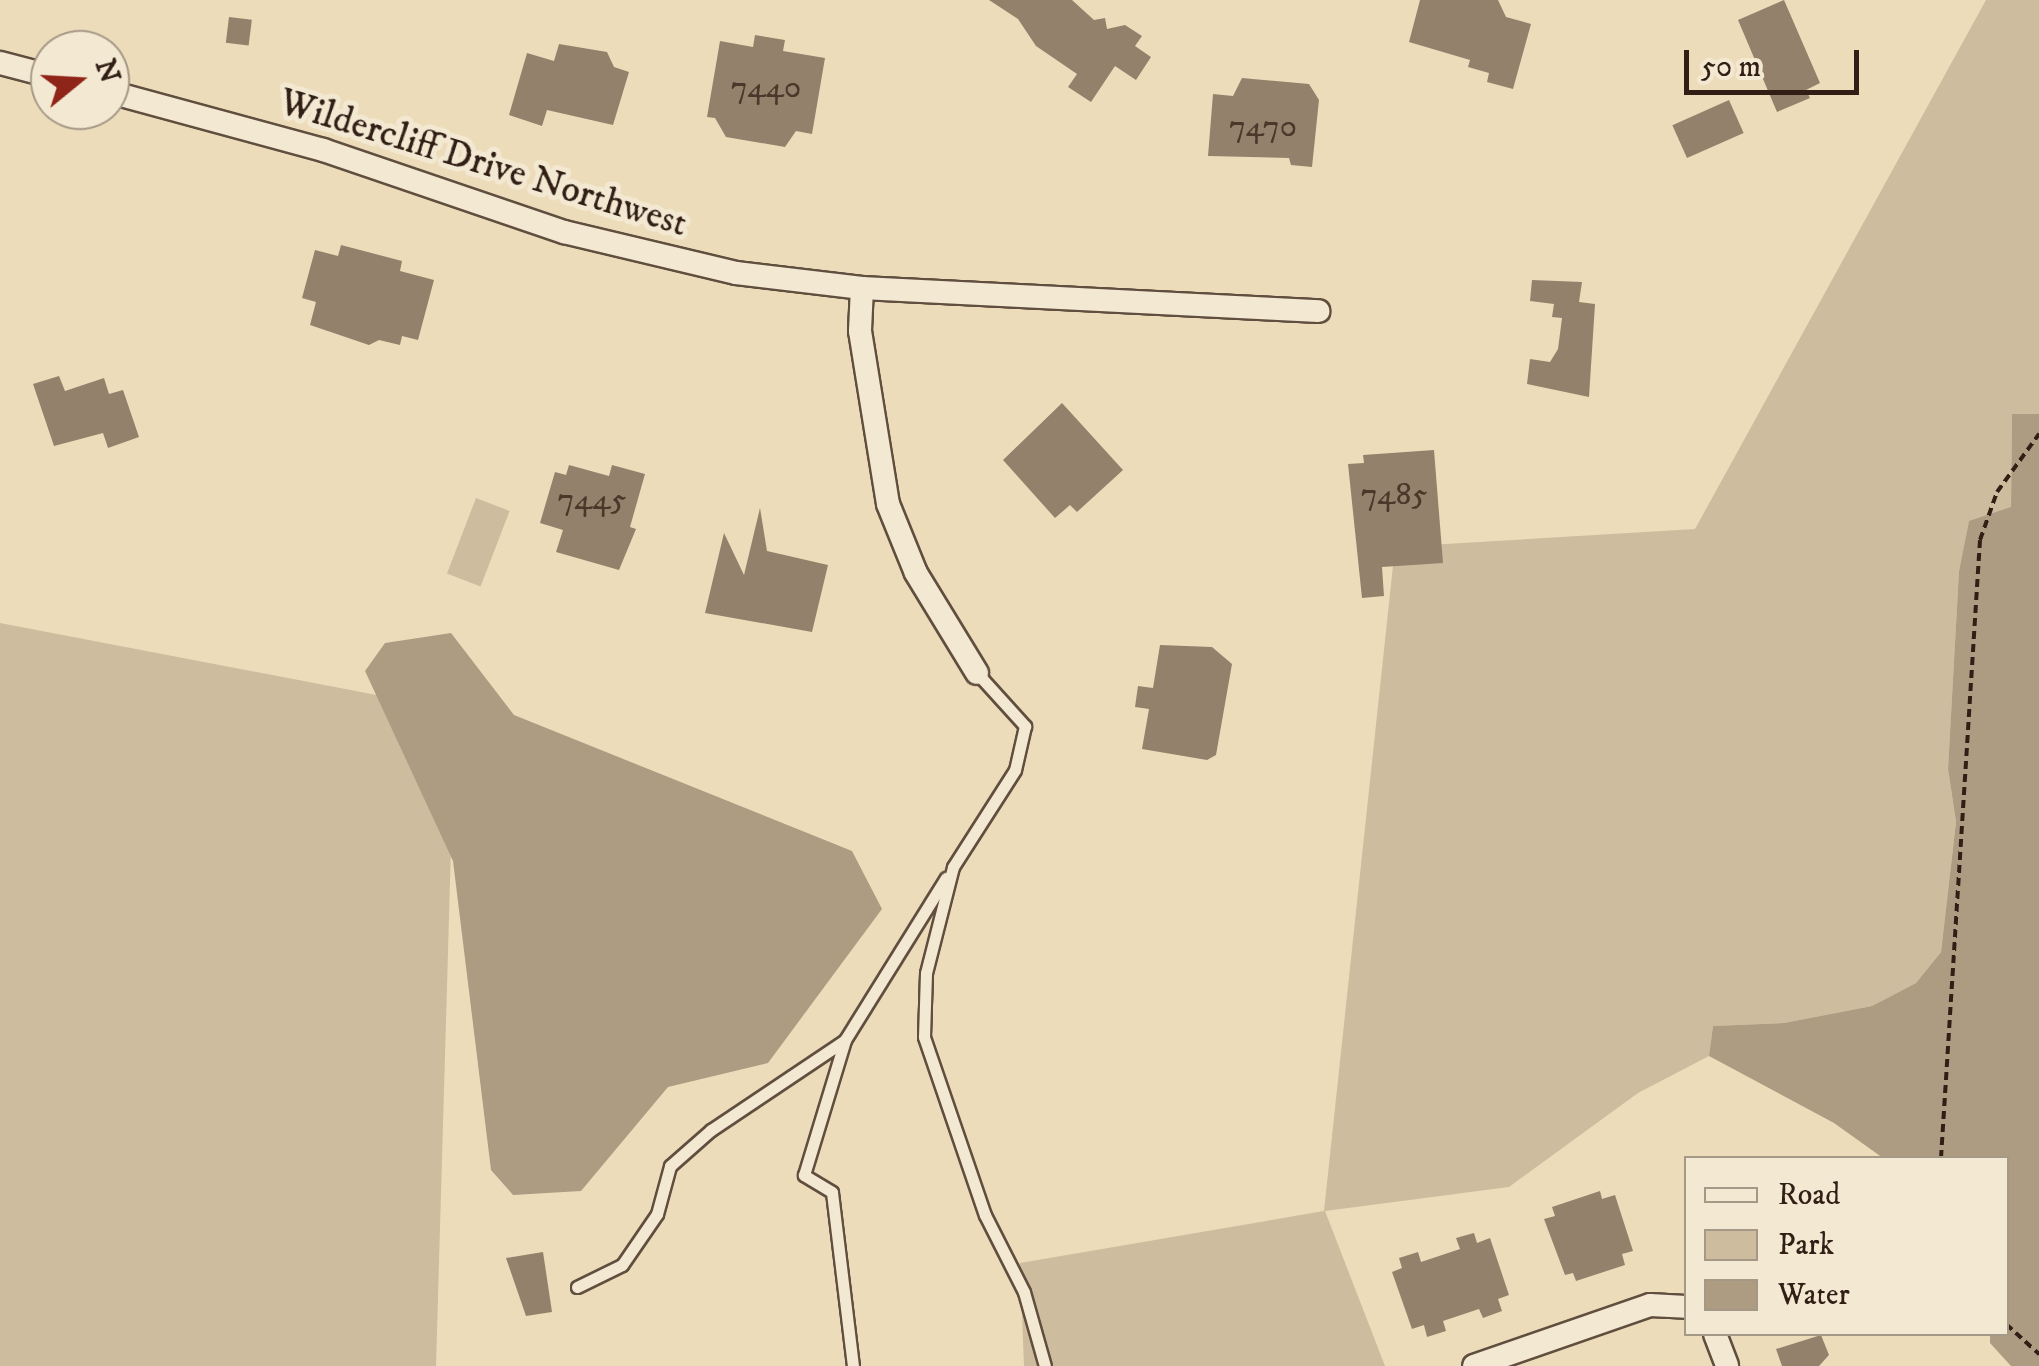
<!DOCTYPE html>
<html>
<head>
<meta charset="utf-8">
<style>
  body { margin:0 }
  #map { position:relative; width:2039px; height:1366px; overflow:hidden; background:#eddcba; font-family:"IM FELL DW Pica",serif }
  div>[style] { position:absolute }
  .green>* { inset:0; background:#cdbc9e; transform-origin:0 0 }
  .water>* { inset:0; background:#ad9c82 }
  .building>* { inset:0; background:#93816b; transform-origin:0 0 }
  .path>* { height:4px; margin-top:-2px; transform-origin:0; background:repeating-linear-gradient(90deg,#311f16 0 8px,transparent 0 13px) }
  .roads { filter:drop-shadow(2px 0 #604e3f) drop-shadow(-2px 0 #604e3f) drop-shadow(0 2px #604e3f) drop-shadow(0 -2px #604e3f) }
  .service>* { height:11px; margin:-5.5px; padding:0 5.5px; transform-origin:5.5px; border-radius:5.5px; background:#f3e8d2 }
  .minor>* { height:22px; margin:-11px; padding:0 11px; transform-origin:11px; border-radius:11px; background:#f3e8d2 }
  span { translate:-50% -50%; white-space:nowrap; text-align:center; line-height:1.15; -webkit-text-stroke:10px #f3e8d2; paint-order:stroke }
  .number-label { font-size:32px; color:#4a382b }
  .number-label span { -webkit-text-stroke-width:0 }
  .street-label { font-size:38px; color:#311f16 }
  .legend { position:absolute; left:1684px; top:1156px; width:325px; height:180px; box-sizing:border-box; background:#f3e8d2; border:2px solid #a59887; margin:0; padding:12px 18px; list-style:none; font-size:30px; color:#311f16 }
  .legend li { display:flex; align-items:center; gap:20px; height:50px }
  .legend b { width:50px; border:2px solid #a59887 }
  .north { position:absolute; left:30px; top:30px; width:100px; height:100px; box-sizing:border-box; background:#f3e8d2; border:2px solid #a59887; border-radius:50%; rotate:72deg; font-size:28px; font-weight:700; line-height:40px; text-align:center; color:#311f16 }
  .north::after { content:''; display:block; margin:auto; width:35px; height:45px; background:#8f2418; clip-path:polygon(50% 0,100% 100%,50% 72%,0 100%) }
  .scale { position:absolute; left:1684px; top:50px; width:175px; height:45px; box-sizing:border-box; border:5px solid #311f16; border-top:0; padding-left:12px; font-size:30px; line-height:35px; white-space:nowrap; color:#311f16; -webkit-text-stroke:8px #f3e8d2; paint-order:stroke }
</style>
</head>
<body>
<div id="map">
  <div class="green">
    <i style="clip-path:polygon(1986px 0,2039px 0,2039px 414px,2012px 415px,2011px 508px,1969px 522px,1959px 571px,1948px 769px,1956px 822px,1941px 952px,1916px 983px,1872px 1006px,1784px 1023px,1713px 1026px,1709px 1056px,1638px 1093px,1509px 1187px,1325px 1211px,1385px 1366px,1024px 1366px,1020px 1263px,1324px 1211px,1395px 547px,1695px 529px)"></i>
    <i style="left:476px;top:498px;width:36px;height:81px;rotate:21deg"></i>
    <i style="clip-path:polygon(0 623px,455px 710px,436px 1366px,0 1366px)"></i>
  </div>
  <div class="water">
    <i style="clip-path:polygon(2012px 414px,2039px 414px,2039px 1366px,2011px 1366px,1990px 1343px,1990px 1334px,2006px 1334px,2006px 1158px,1883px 1158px,1834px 1123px,1709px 1056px,1713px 1026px,1784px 1023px,1872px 1006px,1916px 983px,1941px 952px,1956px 822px,1948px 769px,1959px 571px,1969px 521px,2011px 507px)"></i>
    <i style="clip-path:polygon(451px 633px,514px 715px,852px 851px,882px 909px,768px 1063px,668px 1087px,581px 1191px,513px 1195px,491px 1170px,453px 861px,365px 671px,385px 643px)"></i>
  </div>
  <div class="building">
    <i style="clip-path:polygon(989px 0,1072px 0,1094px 20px,1105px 18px,1107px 29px,1125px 25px,1142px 36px,1135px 46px,1151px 57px,1136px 80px,1115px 66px,1091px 102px,1068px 87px,1077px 74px,1036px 46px,1018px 19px)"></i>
    <i style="clip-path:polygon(1420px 0,1498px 0,1506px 17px,1531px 24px,1513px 89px,1487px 82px,1489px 73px,1468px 67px,1470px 60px,1409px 42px)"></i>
    <i style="clip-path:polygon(1784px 0,1820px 83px,1806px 90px,1810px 98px,1777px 112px,1738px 20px)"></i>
    <i style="left:229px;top:17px;width:23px;height:26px;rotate:7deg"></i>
    <i style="clip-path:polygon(755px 35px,785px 40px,783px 51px,825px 58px,812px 134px,796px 131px,785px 147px,726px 137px,715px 118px,707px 117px,720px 41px,753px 47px)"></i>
    <i style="clip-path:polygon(559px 44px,607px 52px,614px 67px,629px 72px,613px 125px,547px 110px,542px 126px,509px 115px,527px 53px,554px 61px)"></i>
    <i style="clip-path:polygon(1242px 78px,1309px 84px,1319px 100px,1312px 167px,1291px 165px,1289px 158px,1208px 156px,1213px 94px,1233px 96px)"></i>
    <i style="left:1729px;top:100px;width:36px;height:62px;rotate:66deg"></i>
    <i style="clip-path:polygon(341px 245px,402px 261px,400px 271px,434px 280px,418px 340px,402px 336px,400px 345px,379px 340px,369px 345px,310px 325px,316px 302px,302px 298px,315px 250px,338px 256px)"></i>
    <i style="clip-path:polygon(1532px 280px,1582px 282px,1579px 302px,1595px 304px,1589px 397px,1527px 384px,1530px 359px,1550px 362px,1558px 349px,1562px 318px,1552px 317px,1554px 304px,1530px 301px)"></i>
    <i style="clip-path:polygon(59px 376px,65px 391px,104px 378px,109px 394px,123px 390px,139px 437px,108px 448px,103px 433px,54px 446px,33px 384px)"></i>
    <i style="clip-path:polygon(1062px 403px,1123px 470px,1077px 512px,1070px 505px,1055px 518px,1003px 460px)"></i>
    <i style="clip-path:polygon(1434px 450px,1443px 563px,1382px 567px,1384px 596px,1362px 598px,1348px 464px,1364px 463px,1363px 455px)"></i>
    <i style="clip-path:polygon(569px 465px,609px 476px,612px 465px,645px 474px,630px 527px,636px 529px,619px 570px,556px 552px,563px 530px,540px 523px,555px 472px,566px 475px)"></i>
    <i style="clip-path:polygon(760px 508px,767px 551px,828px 565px,812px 632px,705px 613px,724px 533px,744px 575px)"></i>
    <i style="clip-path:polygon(1160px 645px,1212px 647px,1232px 664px,1216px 755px,1207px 760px,1142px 749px,1149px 709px,1135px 707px,1138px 686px,1153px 688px)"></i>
    <i style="clip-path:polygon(1600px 1191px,1602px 1199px,1615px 1195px,1633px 1251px,1622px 1254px,1625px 1265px,1576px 1281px,1573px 1273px,1565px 1275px,1544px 1219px,1555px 1216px,1552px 1207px)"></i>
    <i style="clip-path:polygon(1474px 1233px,1477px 1243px,1490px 1238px,1509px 1295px,1498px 1299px,1502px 1311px,1483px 1318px,1479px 1309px,1443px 1321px,1446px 1331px,1427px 1337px,1424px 1325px,1412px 1329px,1392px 1272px,1402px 1268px,1399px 1258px,1418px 1252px,1421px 1262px,1460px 1249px,1456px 1238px)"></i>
    <i style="clip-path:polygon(543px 1252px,552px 1312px,526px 1316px,506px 1258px)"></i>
    <i style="clip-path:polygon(1821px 1335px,1829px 1355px,1819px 1366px,1782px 1366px,1776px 1349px)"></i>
  </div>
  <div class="path">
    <i style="left:1941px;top:1158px;width:619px;rotate:-86.39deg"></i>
    <i style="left:1980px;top:540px;width:51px;rotate:-70.5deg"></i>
    <i style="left:1997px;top:492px;width:72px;rotate:-54.1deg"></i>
    <i style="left:2006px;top:1324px;width:45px;rotate:42.3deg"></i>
  </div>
  <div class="roads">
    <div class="service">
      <i style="left:977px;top:673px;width:72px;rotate:47.8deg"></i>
      <i style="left:1025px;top:726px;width:45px;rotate:102.8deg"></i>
      <i style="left:1015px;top:770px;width:115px;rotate:122.6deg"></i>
      <i style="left:953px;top:867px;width:109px;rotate:104.3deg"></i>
      <i style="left:926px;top:973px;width:64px;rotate:91.8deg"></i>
      <i style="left:924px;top:1037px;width:188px;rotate:71.1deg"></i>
      <i style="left:985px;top:1215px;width:86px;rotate:63.1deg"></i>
      <i style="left:1024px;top:1292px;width:77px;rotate:74.2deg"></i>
      <i style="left:577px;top:1287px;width:50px;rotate:-26.1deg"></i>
      <i style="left:622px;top:1265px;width:62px;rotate:-55.5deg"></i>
      <i style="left:657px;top:1214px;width:50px;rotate:-74.8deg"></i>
      <i style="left:670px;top:1166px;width:55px;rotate:-41.3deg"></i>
      <i style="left:711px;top:1130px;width:160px;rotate:-33.8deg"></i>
      <i style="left:853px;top:1366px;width:175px;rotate:-96.9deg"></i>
      <i style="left:832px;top:1192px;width:33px;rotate:-149deg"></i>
      <i style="left:804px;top:1175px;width:141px;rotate:-73.1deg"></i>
      <i style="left:845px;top:1040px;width:191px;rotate:-58.1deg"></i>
    </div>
    <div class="minor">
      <i style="left:0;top:63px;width:52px;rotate:14.6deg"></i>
      <i style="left:110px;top:92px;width:221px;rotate:15.2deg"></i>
      <i style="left:323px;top:150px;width:255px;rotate:18.8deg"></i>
      <i style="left:564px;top:232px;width:177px;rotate:13.4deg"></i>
      <i style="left:736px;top:273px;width:127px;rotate:6.8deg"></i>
      <i style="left:862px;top:288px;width:457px;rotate:2.9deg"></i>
      <i style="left:862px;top:288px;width:43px;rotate:92.7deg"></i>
      <i style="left:860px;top:331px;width:175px;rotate:80.8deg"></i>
      <i style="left:888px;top:504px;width:74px;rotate:67.9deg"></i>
      <i style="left:916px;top:573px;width:117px;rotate:58.6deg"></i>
      <i style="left:1715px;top:1334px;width:34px;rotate:69deg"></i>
      <i style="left:1474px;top:1366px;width:186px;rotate:-19.1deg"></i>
      <i style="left:1650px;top:1305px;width:36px;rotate:3deg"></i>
    </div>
  </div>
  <div class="number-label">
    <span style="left:766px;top:88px">7440</span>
    <span style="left:1263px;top:127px">7470</span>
    <span style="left:1394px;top:495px">7485</span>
    <span style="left:592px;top:500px">7445</span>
  </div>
  <div class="street-label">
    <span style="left:483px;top:164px;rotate:17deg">Wildercliff Drive Northwest</span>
  </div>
  <ul class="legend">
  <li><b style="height:12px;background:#f3e8d2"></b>Road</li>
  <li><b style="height:28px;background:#cdbc9e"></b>Park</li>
  <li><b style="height:28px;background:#ad9c82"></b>Water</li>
  </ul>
  <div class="north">N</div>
  <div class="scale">50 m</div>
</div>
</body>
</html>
